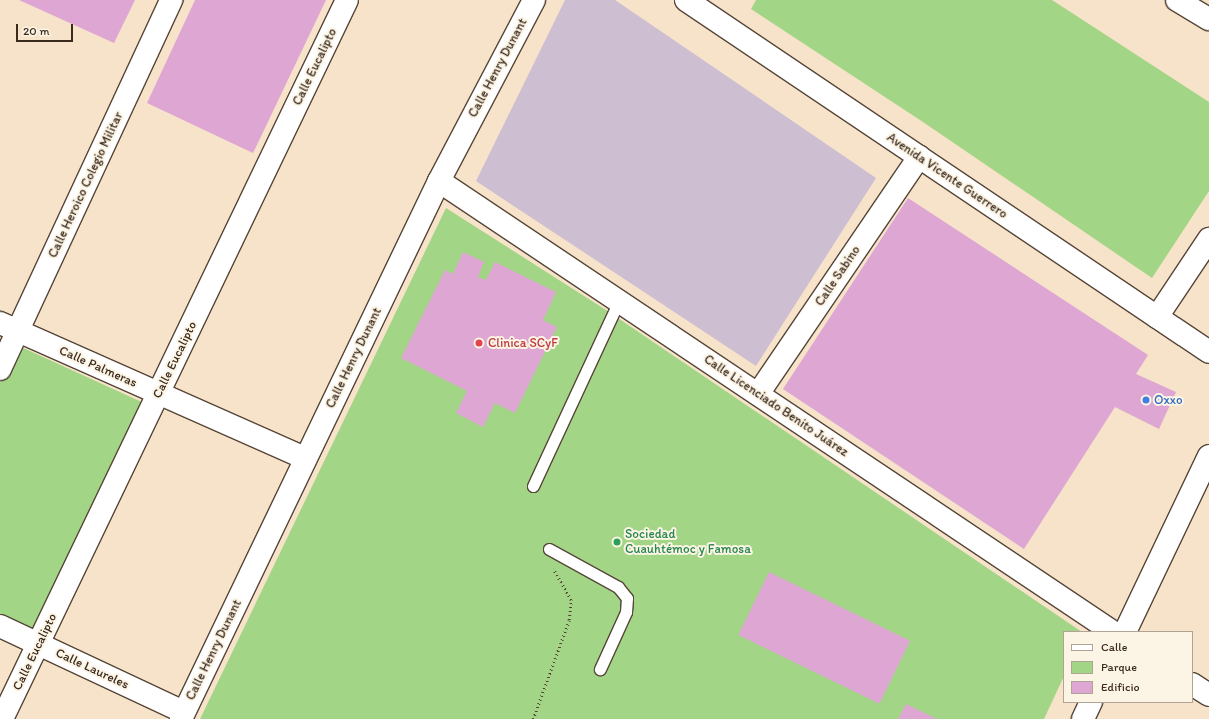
<!DOCTYPE html>
<html>
<head>
<meta charset="utf-8">
<style>
  body { margin:0 }
  #map { position:relative; width:1209px; height:719px; overflow:hidden; background:#f6e3ca; font-family:Itim,sans-serif }
  div>[style] { position:absolute }
  .industrial>* { inset:0; background:#cdbed2 }
  .green>* { inset:0; background:#a2d585 }
  .building>* { inset:0; background:#dea6d3; transform-origin:0 0 }
  .path>* { height:2.5px; margin-top:-1.25px; transform-origin:0; background:repeating-linear-gradient(90deg,#574638 0 1px,transparent 0 4px) }
  .roads { filter:drop-shadow(1px 0 #574638) drop-shadow(-1px 0 #574638) drop-shadow(0 1px #574638) drop-shadow(0 -1px #574638) }
  .lane>* { height:11px; margin:-5.5px; padding:0 5.5px; transform-origin:5.5px; border-radius:5.5px; background:#fff }
  .street>* { height:22px; margin:-11px; padding:0 11px; transform-origin:11px; border-radius:11px; background:#fff }
  .secondary>* { height:22px; margin:-11px; padding:0 11px; transform-origin:11px; border-radius:11px; background:#fff }
  .dots>* { width:11px; height:11px; translate:-50% -50%; box-sizing:border-box; border:2px solid #fcf5e5; border-radius:50% }
  span { translate:-50% -50%; white-space:nowrap; text-align:center; line-height:1.15; -webkit-text-stroke:4px #fcf5e5; paint-order:stroke }
  .street-label { font-size:13px; color:#3b2a1e }
  .health-label { font-size:13px; color:#be3a42 }
  .left { translate:0 -50%; text-align:left }
  .shop-label { font-size:13px; color:#366cbe }
  .leisure-label { font-size:13px; color:#27864d }
  .legend { position:absolute; left:1063px; top:631px; width:130px; height:72px; box-sizing:border-box; background:#fcf5e5; border:1px solid #afa495; margin:0; padding:5px 7px; list-style:none; font-size:12px; color:#3b2a1e }
  .legend li { display:flex; align-items:center; gap:8px; height:20px }
  .legend b { width:20px; border:1px solid #afa495 }
  .scale { position:absolute; left:16px; top:24px; width:57px; height:18px; box-sizing:border-box; border:2px solid #3b2a1e; border-top:0; padding-left:5px; font-size:12px; line-height:14px; white-space:nowrap; color:#3b2a1e; -webkit-text-stroke:3px #fcf5e5; paint-order:stroke }
</style>
</head>
<body>
<div id="map">
  <div class="industrial">
    <i style="clip-path:polygon(565px 0,615px 0,876px 178px,756px 366px,476px 181px)"></i>
  </div>
  <div class="green">
    <i style="clip-path:polygon(756px 0,1052px 0,1209px 102px,1209px 191px,1152px 278px,923px 122px,751px 9px)"></i>
    <i style="clip-path:polygon(446px 208px,606px 310px,1082px 632px,1064px 632px,1064px 676px,1044px 719px,200px 719px)"></i>
    <i style="clip-path:polygon(19px 346px,146px 404px,36px 636px,0 618px,0 383px)"></i>
  </div>
  <div class="building">
    <i style="clip-path:polygon(19px 0,135px 0,114px 43px)"></i>
    <i style="clip-path:polygon(195px 0,326px 0,253px 153px,147px 103px)"></i>
    <i style="clip-path:polygon(908px 198px,1148px 355px,1136px 374px,1176px 392px,1159px 429px,1115px 407px,1024px 549px,783px 389px)"></i>
    <i style="clip-path:polygon(463px 252px,484px 262px,478px 277px,486px 280px,495px 262px,556px 292px,543px 320px,557px 327px,515px 413px,495px 403px,483px 427px,456px 413px,467px 391px,401px 358px,445px 270px,453px 274px)"></i>
    <i style="left:769px;top:572px;width:157px;height:70px;rotate:26deg"></i>
    <i style="clip-path:polygon(906px 704px,937px 719px,898px 719px)"></i>
  </div>
  <div class="path">
    <i style="left:533px;top:719px;width:105px;rotate:-70deg"></i>
    <i style="left:569px;top:620px;width:20px;rotate:-84deg"></i>
    <i style="left:571px;top:600px;width:36px;rotate:-120deg"></i>
  </div>
  <div class="roads">
    <div class="lane">
      <i style="left:533px;top:486px;width:204px;rotate:-65.1deg"></i>
      <i style="left:549px;top:549px;width:79px;rotate:28.8deg"></i>
      <i style="left:618px;top:587px;width:14px;rotate:51deg"></i>
      <i style="left:627px;top:598px;width:14px;rotate:94deg"></i>
      <i style="left:626px;top:612px;width:63px;rotate:114.5deg"></i>
    </div>
    <div class="street">
      <i style="left:1177px;top:0;width:37px;rotate:31deg"></i>
      <i style="left:439px;top:181px;width:811px;rotate:33.79deg"></i>
      <i style="left:1157px;top:317px;width:94px;rotate:-56.3deg"></i>
      <i style="left:0;top:323px;width:334px;rotate:23.9deg"></i>
      <i style="left:0;top:369px;width:407px;rotate:-65.1deg"></i>
      <i style="left:758px;top:394px;width:287px;rotate:-55.8deg"></i>
      <i style="left:0;top:626px;width:203px;rotate:25.1deg"></i>
      <i style="left:1192px;top:684px;width:20px;rotate:33deg"></i>
      <i style="left:2px;top:719px;width:797px;rotate:-64.37deg"></i>
      <i style="left:181px;top:719px;width:597px;rotate:-64.38deg"></i>
      <i style="left:439px;top:181px;width:204px;rotate:-62.3deg"></i>
    </div>
    <div class="secondary">
      <i style="left:686px;top:0;width:630px;rotate:33.94deg"></i>
      <i style="left:1125px;top:632px;width:195px;rotate:-64.5deg"></i>
      <i style="left:1083px;top:719px;width:19px;rotate:-65deg"></i>
    </div>
  </div>
  <div class="dots">
    <i style="left:479px;top:343px;background:#e0444e"></i>
    <i style="left:1146px;top:400px;background:#3f7fe0"></i>
    <i style="left:617px;top:542px;background:#2e9e5b"></i>
  </div>
  <div class="street-label">
    <span style="left:315px;top:67px;rotate:-64deg">Calle Eucalipto</span>
    <span style="left:498px;top:68px;rotate:-62deg">Calle Henry Dunant</span>
    <span style="left:947px;top:176px;rotate:34deg">Avenida Vicente Guerrero</span>
    <span style="left:86px;top:185px;rotate:-65deg">Calle Heroico Colegio Militar</span>
    <span style="left:838px;top:276px;rotate:-56deg">Calle Sabino</span>
    <span style="left:354px;top:358px;rotate:-64deg">Calle Henry Dunant</span>
    <span style="left:175px;top:360px;rotate:-64deg">Calle Eucalipto</span>
    <span style="left:98px;top:367px;rotate:24deg">Calle Palmeras</span>
    <span style="left:776px;top:406px;rotate:34deg">Calle Licenciado Benito Juárez</span>
    <span style="left:214px;top:650px;rotate:-64deg">Calle Henry Dunant</span>
    <span style="left:35px;top:652px;rotate:-64deg">Calle Eucalipto</span>
    <span style="left:92px;top:669px;rotate:25deg">Calle Laureles</span>
  </div>
  <div class="health-label">
    <span class="left" style="left:488px;top:343px">Clinica SCyF</span>
  </div>
  <div class="shop-label">
    <span class="left" style="left:1154px;top:400px">Oxxo</span>
  </div>
  <div class="leisure-label">
    <span class="left" style="left:625px;top:542px">Sociedad<br>Cuauhtémoc y Famosa</span>
  </div>
  <ul class="legend">
  <li><b style="height:5px;background:#fff"></b>Calle</li>
  <li><b style="height:11px;background:#a2d585"></b>Parque</li>
  <li><b style="height:11px;background:#dea6d3"></b>Edificio</li>
  </ul>
  <div class="scale">20 m</div>
</div>
</body>
</html>
